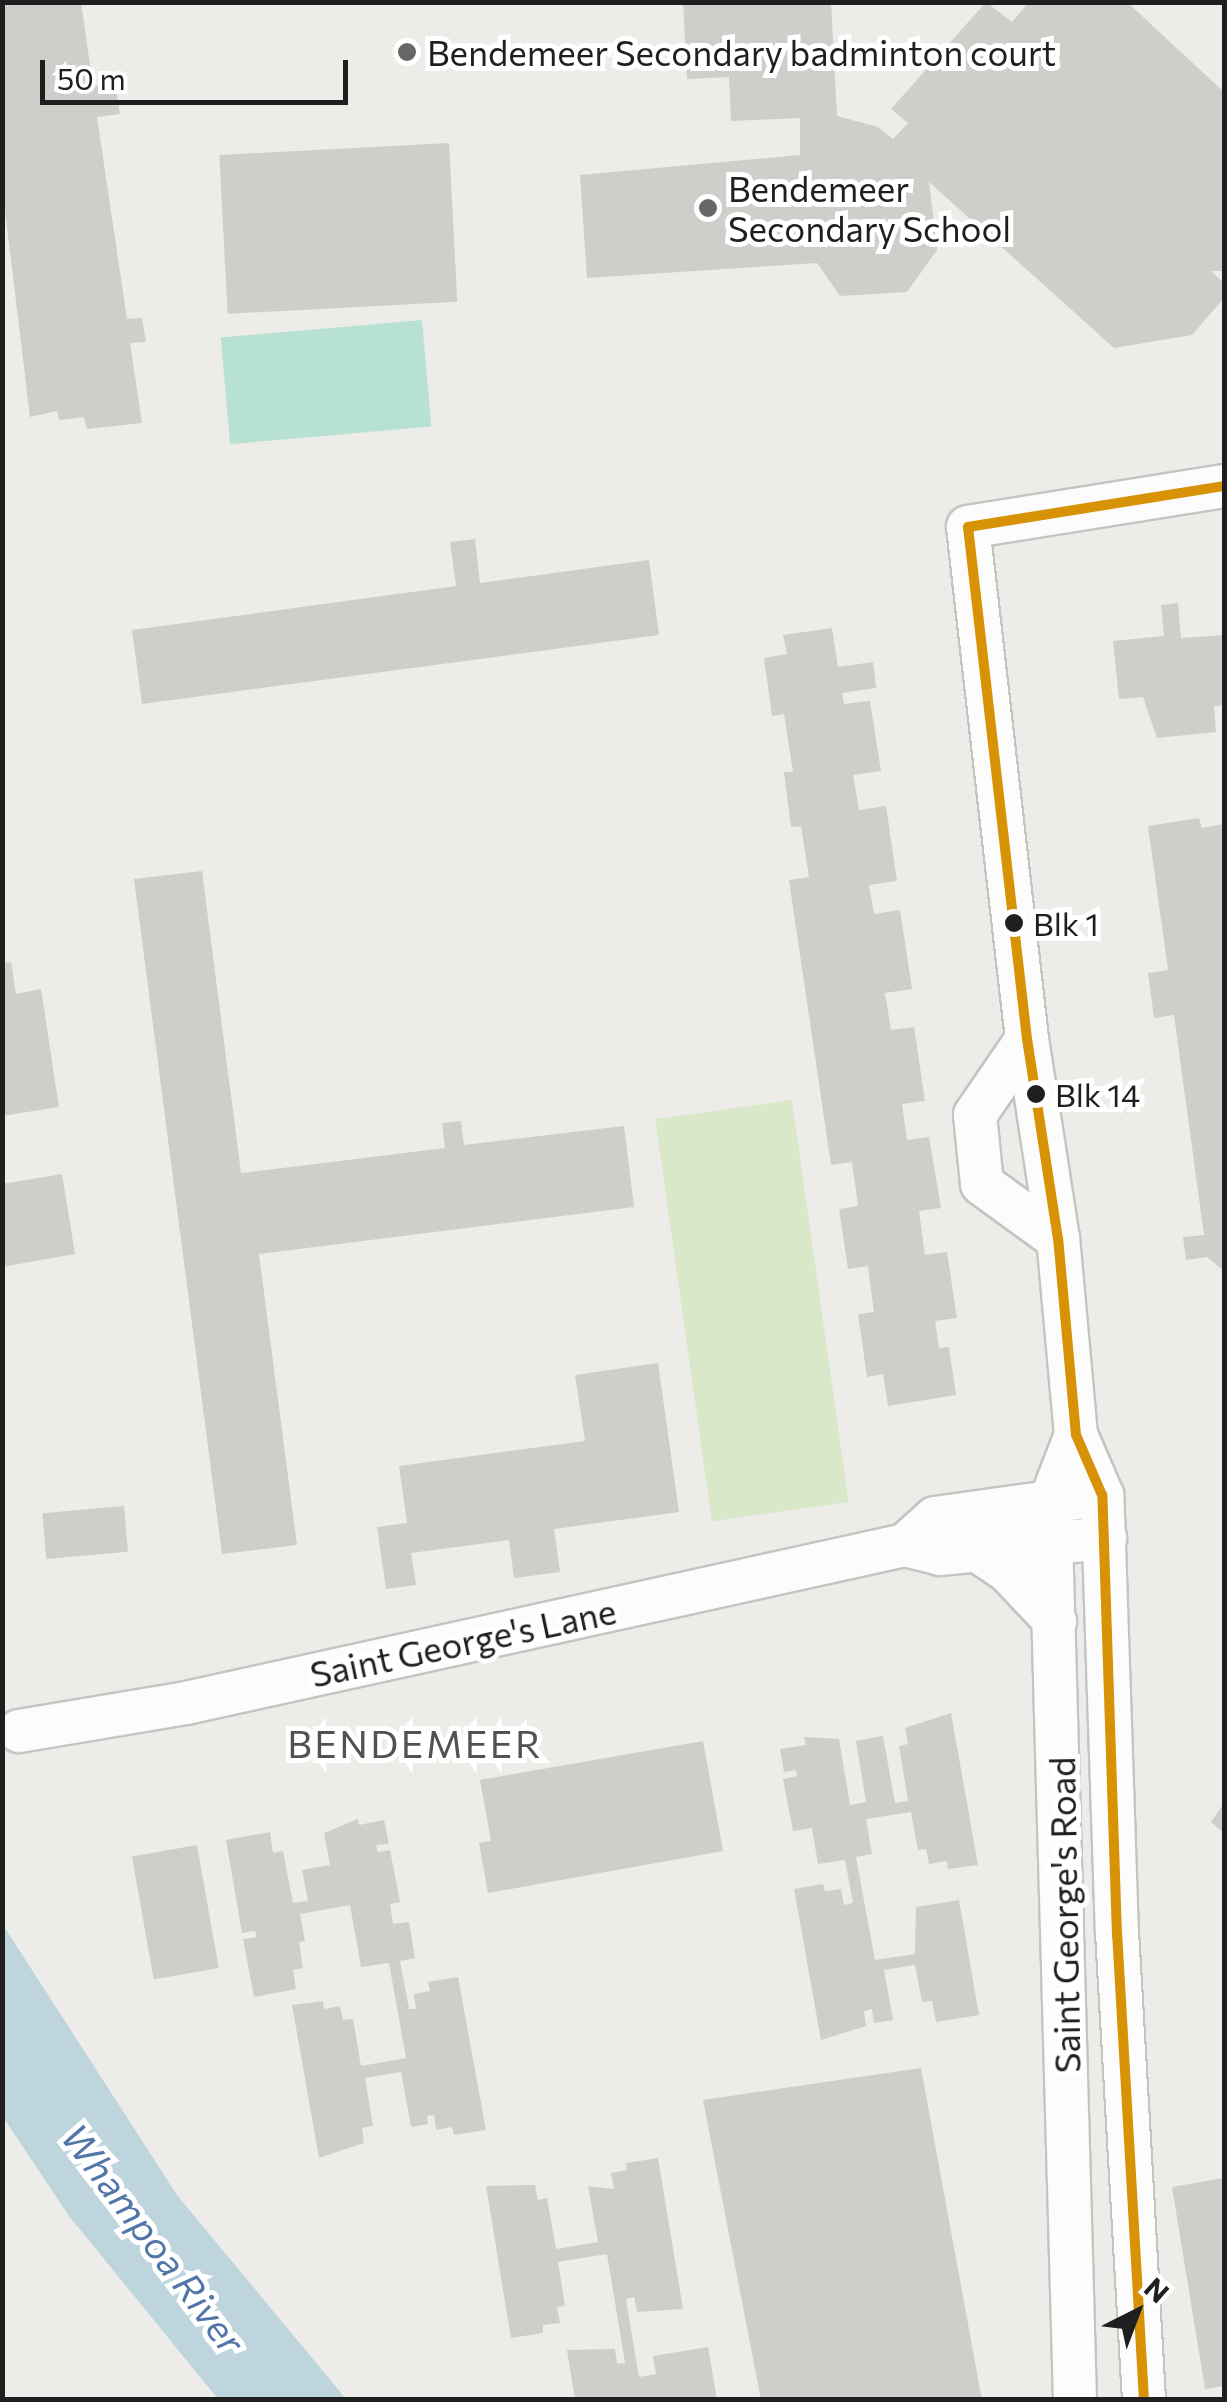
<!DOCTYPE html>
<html>
<head>
<meta charset="utf-8">
<style>
  body { margin:0 }
  #map { position:relative; width:1227px; height:2402px; overflow:hidden; background:#edece8; font-family:Commissioner,sans-serif }
  div>[style] { position:absolute }
  .grass>* { inset:0; background:#d8e8c9; transform-origin:0 0 }
  .pitch>* { inset:0; background:#b7e1d2; transform-origin:0 0 }
  .water>* { inset:0; background:#bed5de }
  .building>* { inset:0; background:#d0cecb; transform-origin:0 0 }
  .roads { filter:drop-shadow(2px 0 #c4c4c2) drop-shadow(-2px 0 #c4c4c2) drop-shadow(0 2px #c4c4c2) drop-shadow(0 -2px #c4c4c2) }
  .minor>* { height:42px; margin:-21px; padding:0 21px; transform-origin:21px; border-radius:21px; background:#fcfcfc }
  .bus-1>* { height:10px; margin:-5px; padding:0 5px; transform-origin:5px; border-radius:5px; background:#d79205 }
  .dots>* { width:28px; height:28px; translate:-50% -50%; box-sizing:border-box; border:5px solid #fff; border-radius:50% }
  span { translate:-50% -50%; white-space:nowrap; text-align:center; line-height:1.15; -webkit-text-stroke:10px #fff; paint-order:stroke }
  .bus-label { font-size:32px; color:#1f1f1f }
  .left { translate:0 -50%; text-align:left }
  .poi-label { font-size:35px; color:#1f1f1f }
  .street-label { font-size:35px; color:#1f1f1f }
  .neighbourhood-label { font-size:38px; color:#525252; letter-spacing:2.5px }
  .water-label { font-size:38px; color:#5276a8; font-style:italic }
  .frame { position:absolute; inset:0; border:5px solid #1f1f1f; pointer-events:none }
  .north { position:absolute; left:1087px; top:2262px; width:100px; height:100px; -webkit-text-stroke:8px #fff; paint-order:stroke; rotate:42deg; font-size:28px; font-weight:700; line-height:40px; text-align:center; color:#1f1f1f }
  .north::after { content:''; display:block; margin:auto; width:35px; height:45px; background:#1f1f1f; clip-path:polygon(50% 0,100% 100%,50% 72%,0 100%) }
  .scale { position:absolute; left:40px; top:60px; width:308px; height:45px; box-sizing:border-box; border:5px solid #1f1f1f; border-top:0; padding-left:12px; font-size:30px; line-height:35px; white-space:nowrap; color:#1f1f1f; -webkit-text-stroke:8px #fff; paint-order:stroke }
</style>
</head>
<body>
<div id="map">
  <div class="grass">
    <i style="left:792px;top:1100px;width:406px;height:138px;rotate:82deg"></i>
  </div>
  <div class="pitch">
    <i style="left:422px;top:320px;width:107px;height:202px;rotate:85deg"></i>
  </div>
  <div class="water">
    <i style="clip-path:polygon(3px 1925px,177px 2195px,346px 2399px,218px 2399px,69px 2216px,3px 2117px)"></i>
  </div>
  <div class="building">
    <i style="clip-path:polygon(2px 2px,81px 2px,93px 86px,115px 83px,120px 114px,97px 117px,127px 319px,142px 318px,146px 342px,130px 343px,142px 423px,87px 429px,84px 417px,59px 420px,57px 411px,30px 417px,2px 186px)"></i>
    <i style="clip-path:polygon(683px 2px,831px 2px,837px 116px,878px 127px,893px 139px,908px 123px,891px 109px,986px 2px,1012px 22px,1029px 2px,1127px 2px,1224px 92px,1224px 271px,1211px 271px,1224px 283px,1224px 298px,1192px 335px,1114px 348px,929px 182px,937px 250px,907px 292px,840px 296px,817px 263px,587px 278px,580px 175px,800px 155px,800px 118px,731px 121px,729px 77px,687px 79px)"></i>
    <i style="left:449px;top:143px;width:159px;height:230px;rotate:87deg"></i>
    <i style="clip-path:polygon(475px 539px,480px 583px,649px 560px,659px 635px,142px 704px,132px 630px,456px 586px,450px 542px)"></i>
    <i style="clip-path:polygon(1178px 603px,1181px 638px,1224px 635px,1224px 705px,1214px 706px,1216px 732px,1157px 738px,1143px 697px,1119px 699px,1113px 641px,1164px 636px,1161px 605px)"></i>
    <i style="clip-path:polygon(832px 628px,838px 667px,873px 662px,876px 688px,842px 693px,844px 704px,870px 701px,881px 771px,853px 775px,859px 810px,886px 806px,897px 881px,869px 885px,874px 914px,900px 910px,912px 989px,885px 993px,891px 1030px,914px 1027px,925px 1101px,902px 1104px,907px 1140px,929px 1137px,941px 1208px,919px 1211px,925px 1255px,947px 1252px,957px 1318px,935px 1321px,939px 1348px,949px 1347px,956px 1395px,888px 1406px,883px 1374px,867px 1377px,858px 1314px,874px 1312px,868px 1266px,848px 1269px,839px 1209px,858px 1206px,852px 1162px,831px 1165px,789px 880px,809px 877px,801px 826px,791px 827px,784px 772px,793px 772px,784px 714px,772px 716px,764px 658px,787px 654px,783px 635px)"></i>
    <i style="clip-path:polygon(1199px 818px,1202px 828px,1224px 824px,1224px 1271px,1207px 1257px,1186px 1260px,1183px 1237px,1204px 1235px,1174px 1015px,1154px 1018px,1148px 973px,1168px 970px,1148px 826px)"></i>
    <i style="clip-path:polygon(202px 871px,241px 1173px,445px 1148px,442px 1123px,461px 1121px,464px 1145px,624px 1126px,634px 1207px,259px 1254px,297px 1545px,222px 1554px,134px 879px)"></i>
    <i style="clip-path:polygon(11px 962px,16px 994px,41px 989px,59px 1107px,2px 1116px,2px 963px)"></i>
    <i style="clip-path:polygon(62px 1174px,75px 1254px,2px 1267px,2px 1184px)"></i>
    <i style="clip-path:polygon(658px 1363px,679px 1512px,554px 1529px,560px 1572px,514px 1578px,509px 1540px,411px 1553px,416px 1585px,386px 1589px,377px 1527px,407px 1523px,399px 1466px,585px 1441px,575px 1375px)"></i>
    <i style="left:124px;top:1506px;width:46px;height:82px;rotate:85deg"></i>
    <i style="clip-path:polygon(951px 1713px,978px 1865px,948px 1869px,947px 1861px,929px 1864px,926px 1849px,918px 1850px,911px 1812px,866px 1819px,872px 1854px,856px 1857px,875px 1960px,915px 1954px,916px 1907px,959px 1900px,979px 2015px,936px 2022px,932px 2001px,922px 2002px,915px 1965px,884px 1970px,893px 2020px,874px 2023px,872px 2009px,864px 2011px,866px 2026px,821px 2040px,794px 1889px,823px 1884px,825px 1891px,841px 1889px,844px 1905px,853px 1903px,845px 1860px,818px 1864px,812px 1828px,793px 1831px,783px 1779px,797px 1776px,796px 1770px,784px 1772px,780px 1749px,806px 1745px,804px 1737px,839px 1739px,850px 1805px,866px 1802px,856px 1741px,883px 1736px,895px 1803px,908px 1801px,899px 1746px,908px 1744px,905px 1728px)"></i>
    <i style="clip-path:polygon(703px 1741px,723px 1851px,488px 1893px,479px 1843px,491px 1841px,480px 1780px)"></i>
    <i style="clip-path:polygon(1224px 1803px,1224px 1833px,1211px 1822px)"></i>
    <i style="clip-path:polygon(358px 1819px,359px 1825px,384px 1820px,389px 1844px,376px 1845px,378px 1852px,390px 1850px,400px 1902px,390px 1904px,393px 1924px,409px 1922px,415px 1958px,400px 1961px,409px 2009px,416px 2009px,414px 1994px,430px 1991px,428px 1982px,458px 1977px,486px 2130px,454px 2135px,452px 2127px,436px 2130px,434px 2115px,427px 2116px,428px 2124px,411px 2127px,401px 2072px,365px 2078px,373px 2126px,362px 2128px,364px 2143px,319px 2158px,292px 2005px,323px 2001px,324px 2009px,340px 2006px,343px 2020px,353px 2019px,361px 2066px,406px 2058px,389px 1963px,361px 1967px,350px 1905px,300px 1914px,305px 1941px,299px 1942px,303px 1968px,293px 1970px,296px 1989px,254px 1997px,243px 1939px,257px 1937px,255px 1931px,242px 1933px,226px 1840px,270px 1832px,273px 1853px,283px 1851px,293px 1903px,308px 1901px,302px 1870px,330px 1865px,324px 1833px)"></i>
    <i style="left:197px;top:1845px;width:125px;height:66px;rotate:80deg"></i>
    <i style="clip-path:polygon(921px 2068px,982px 2400px,761px 2400px,703px 2100px)"></i>
    <i style="clip-path:polygon(658px 2158px,683px 2309px,637px 2312px,634px 2297px,626px 2299px,639px 2377px,656px 2374px,653px 2356px,708px 2347px,717px 2400px,575px 2400px,567px 2350px,615px 2349px,617px 2364px,625px 2363px,607px 2254px,558px 2262px,565px 2306px,557px 2307px,560px 2323px,543px 2325px,543px 2333px,511px 2338px,486px 2186px,535px 2185px,538px 2200px,547px 2198px,556px 2249px,598px 2242px,588px 2186px,614px 2189px,611px 2173px,627px 2170px,626px 2163px)"></i>
    <i style="clip-path:polygon(1224px 2178px,1224px 2386px,1205px 2389px,1172px 2187px)"></i>
  </div>
  <div class="roads">
    <div class="minor">
      <i style="left:1027px;top:1039px;width:92px;rotate:124.4deg"></i>
      <i style="left:975px;top:1115px;width:69px;rotate:84.2deg"></i>
      <i style="left:982px;top:1184px;width:94px;rotate:35.9deg"></i>
      <i style="left:905px;top:1545px;width:40px;rotate:-42deg"></i>
      <i style="left:935px;top:1518px;width:144px;rotate:-8deg"></i>
      <i style="left:978px;top:1551px;width:36px;rotate:34deg"></i>
      <i style="left:1008px;top:1571px;width:69px;rotate:46.8deg"></i>
      <i style="left:19px;top:1731px;width:169px;rotate:-9.5deg"></i>
      <i style="left:186px;top:1703px;width:736px;rotate:-12.39deg"></i>
      <i style="left:905px;top:1545px;width:36px;rotate:14deg"></i>
      <i style="left:940px;top:1554px;width:166px;rotate:-5.5deg"></i>
      <i style="left:1075px;top:2400px;width:898px;rotate:-91.59deg"></i>
      <i style="left:1050px;top:1502px;width:72px;rotate:-68.8deg"></i>
      <i style="left:1144px;top:2400px;width:465px;rotate:-93.3deg"></i>
      <i style="left:1117px;top:1936px;width:441px;rotate:-91.9deg"></i>
      <i style="left:1102px;top:1495px;width:65px;rotate:-113.4deg"></i>
      <i style="left:1076px;top:1435px;width:197px;rotate:-95.2deg"></i>
      <i style="left:1058px;top:1239px;width:202px;rotate:-98.8deg"></i>
      <i style="left:1027px;top:1039px;width:515px;rotate:-96.57deg"></i>
      <i style="left:968px;top:527px;width:259px;rotate:-9.1deg"></i>
    </div>
  </div>
  <div class="bus-1">
    <i style="left:1144px;top:2400px;width:465px;rotate:-93.3deg"></i>
    <i style="left:1117px;top:1936px;width:441px;rotate:-91.9deg"></i>
    <i style="left:1102px;top:1495px;width:65px;rotate:-113.4deg"></i>
    <i style="left:1076px;top:1435px;width:197px;rotate:-95.2deg"></i>
    <i style="left:1058px;top:1239px;width:202px;rotate:-98.8deg"></i>
    <i style="left:1027px;top:1039px;width:515px;rotate:-96.57deg"></i>
    <i style="left:968px;top:527px;width:259px;rotate:-9.1deg"></i>
  </div>
  <div class="dots">
    <i style="left:407px;top:52px;background:#676765"></i>
    <i style="left:708px;top:208px;background:#676765"></i>
    <i style="left:1014px;top:923px;background:#1f1f1f"></i>
    <i style="left:1036px;top:1094px;background:#1f1f1f"></i>
  </div>
  <div class="bus-label">
    <span class="left" style="left:1033px;top:923px">Blk 1</span>
    <span class="left" style="left:1055px;top:1094px">Blk 14</span>
  </div>
  <div class="poi-label">
    <span class="left" style="left:427px;top:52px">Bendemeer Secondary badminton court</span>
    <span class="left" style="left:728px;top:208px">Bendemeer<br>Secondary School</span>
  </div>
  <div class="street-label">
    <span style="left:463px;top:1642px;rotate:-12deg">Saint George's Lane</span>
    <span style="left:1064px;top:1915px;rotate:-91deg">Saint George's Road</span>
  </div>
  <div class="neighbourhood-label">
    <span style="left:415px;top:1743px">BENDEMEER</span>
  </div>
  <div class="water-label">
    <span style="left:154px;top:2238px;rotate:53deg">Whampoa River</span>
  </div>
  <div class="frame"></div>
  <div class="north">N</div>
  <div class="scale">50 m</div>
</div>
</body>
</html>
